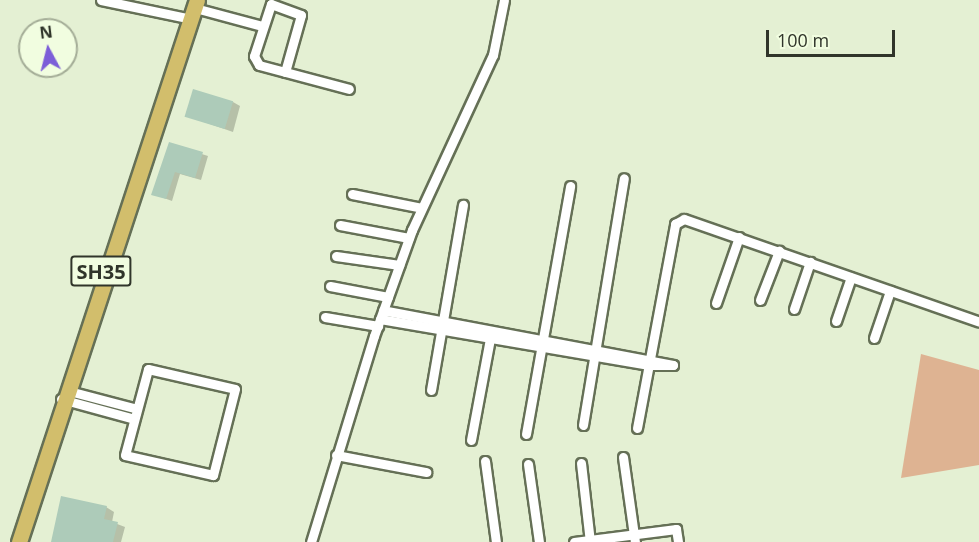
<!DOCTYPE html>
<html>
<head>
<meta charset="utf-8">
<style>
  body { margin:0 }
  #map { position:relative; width:979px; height:542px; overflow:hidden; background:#e4f0d3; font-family:"Open Sans",sans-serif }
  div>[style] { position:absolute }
  .green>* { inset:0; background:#deb392 }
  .shadow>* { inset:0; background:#0003 }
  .building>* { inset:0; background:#adcbb9; transform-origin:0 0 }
  .roads { filter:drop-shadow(2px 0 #657056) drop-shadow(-2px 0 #657056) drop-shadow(0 2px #657056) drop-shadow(0 -2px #657056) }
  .minor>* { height:9px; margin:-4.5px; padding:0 4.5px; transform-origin:4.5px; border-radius:4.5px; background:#fff }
  .primary>* { height:15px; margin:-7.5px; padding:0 7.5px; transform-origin:7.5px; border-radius:7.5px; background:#d2be6c }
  span { translate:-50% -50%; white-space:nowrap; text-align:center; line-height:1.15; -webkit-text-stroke:4.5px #f1fde0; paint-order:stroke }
  .shield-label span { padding:2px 4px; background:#f1fde0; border:2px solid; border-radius:4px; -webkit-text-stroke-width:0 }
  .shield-label { font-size:20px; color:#30352a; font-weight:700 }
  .north { position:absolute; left:18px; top:18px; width:60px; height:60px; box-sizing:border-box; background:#f1fde0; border:2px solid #a4ad97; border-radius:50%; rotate:353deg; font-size:16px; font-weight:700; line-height:24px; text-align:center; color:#30352a }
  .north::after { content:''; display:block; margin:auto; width:21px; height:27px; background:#7c5ed8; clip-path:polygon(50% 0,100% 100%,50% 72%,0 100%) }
  .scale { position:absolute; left:766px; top:30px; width:129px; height:27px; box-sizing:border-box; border:3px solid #30352a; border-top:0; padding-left:8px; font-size:18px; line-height:21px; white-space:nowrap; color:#30352a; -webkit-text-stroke:4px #f1fde0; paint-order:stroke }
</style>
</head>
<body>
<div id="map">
  <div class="green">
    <i style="clip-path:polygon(921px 354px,979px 370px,979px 465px,901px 478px)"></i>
  </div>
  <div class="shadow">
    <i style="clip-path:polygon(233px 102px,240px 106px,233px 132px,187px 116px)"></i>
    <i style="clip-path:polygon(170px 144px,208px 156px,201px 180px,180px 174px,172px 201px,153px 194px)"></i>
    <i style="clip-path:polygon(106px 507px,114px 512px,112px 522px,125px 527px,121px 542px,52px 542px)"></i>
  </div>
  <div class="building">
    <i style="left:193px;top:89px;width:42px;height:29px;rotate:17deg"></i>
    <i style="clip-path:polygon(169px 142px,203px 152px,195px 178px,175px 172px,166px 199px,151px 195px)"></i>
    <i style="clip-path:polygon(61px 496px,107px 506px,104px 519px,118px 522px,113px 542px,51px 542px)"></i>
  </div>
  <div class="roads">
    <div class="minor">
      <i style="left:101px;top:0;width:92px;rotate:11.9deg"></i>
      <i style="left:195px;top:8px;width:69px;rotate:15deg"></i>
      <i style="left:285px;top:72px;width:59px;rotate:-74.3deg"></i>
      <i style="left:301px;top:15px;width:32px;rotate:-160deg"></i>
      <i style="left:271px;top:4px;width:55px;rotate:108.1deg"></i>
      <i style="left:254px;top:56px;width:10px;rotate:61deg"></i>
      <i style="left:259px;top:65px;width:93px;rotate:14.9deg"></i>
      <i style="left:352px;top:194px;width:71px;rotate:11.3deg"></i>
      <i style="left:340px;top:225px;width:70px;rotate:10.7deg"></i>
      <i style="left:336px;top:256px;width:64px;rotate:8.1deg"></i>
      <i style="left:330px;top:286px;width:59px;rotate:10.7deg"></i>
      <i style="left:760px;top:300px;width:53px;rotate:-68.8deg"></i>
      <i style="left:716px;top:303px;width:70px;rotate:-70.8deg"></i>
      <i style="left:794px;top:309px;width:50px;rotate:-71.2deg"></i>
      <i style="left:325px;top:317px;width:54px;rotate:9.6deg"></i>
      <i style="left:380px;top:319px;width:273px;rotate:9.7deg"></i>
      <i style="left:649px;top:365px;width:24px"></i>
      <i style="left:673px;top:365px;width:295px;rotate:-169.3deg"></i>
      <i style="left:836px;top:321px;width:46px;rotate:-71.2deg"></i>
      <i style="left:874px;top:338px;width:50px;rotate:-71.2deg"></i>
      <i style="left:148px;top:369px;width:89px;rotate:12.9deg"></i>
      <i style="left:235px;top:389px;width:89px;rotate:104.3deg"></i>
      <i style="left:213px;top:475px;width:90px;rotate:-167.2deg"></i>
      <i style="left:125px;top:455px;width:89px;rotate:-75deg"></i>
      <i style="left:431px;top:390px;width:188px;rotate:-80.2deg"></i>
      <i style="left:69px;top:391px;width:67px;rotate:14.7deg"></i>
      <i style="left:61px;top:399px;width:73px;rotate:15.2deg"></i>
      <i style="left:583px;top:425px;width:250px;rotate:-80.6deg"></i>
      <i style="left:637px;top:428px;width:208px;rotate:-79.4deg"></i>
      <i style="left:675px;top:224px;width:10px;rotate:-29deg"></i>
      <i style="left:684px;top:219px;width:312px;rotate:19.2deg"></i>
      <i style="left:526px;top:434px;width:252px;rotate:-79.9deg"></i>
      <i style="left:471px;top:440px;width:109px;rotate:-79.4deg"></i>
      <i style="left:336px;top:455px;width:92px;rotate:10.7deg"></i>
      <i style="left:623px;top:457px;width:86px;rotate:82deg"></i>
      <i style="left:485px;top:461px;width:82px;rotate:82.3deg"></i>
      <i style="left:581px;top:463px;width:80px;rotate:83.5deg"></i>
      <i style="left:528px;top:464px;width:79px;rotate:82deg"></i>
      <i style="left:311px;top:542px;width:215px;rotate:-73deg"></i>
      <i style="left:374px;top:336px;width:113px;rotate:-70.3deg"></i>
      <i style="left:412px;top:230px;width:193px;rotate:-65.2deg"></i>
      <i style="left:493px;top:55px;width:56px;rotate:-78.7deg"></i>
      <i style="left:574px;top:542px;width:103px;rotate:-7.3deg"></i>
      <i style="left:676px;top:529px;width:13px;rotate:81deg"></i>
    </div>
    <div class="primary">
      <i style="left:19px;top:542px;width:570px;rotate:-71.82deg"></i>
    </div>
  </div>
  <div class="shield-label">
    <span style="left:101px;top:271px">SH35</span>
  </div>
  <div class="north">N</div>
  <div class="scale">100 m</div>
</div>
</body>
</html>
